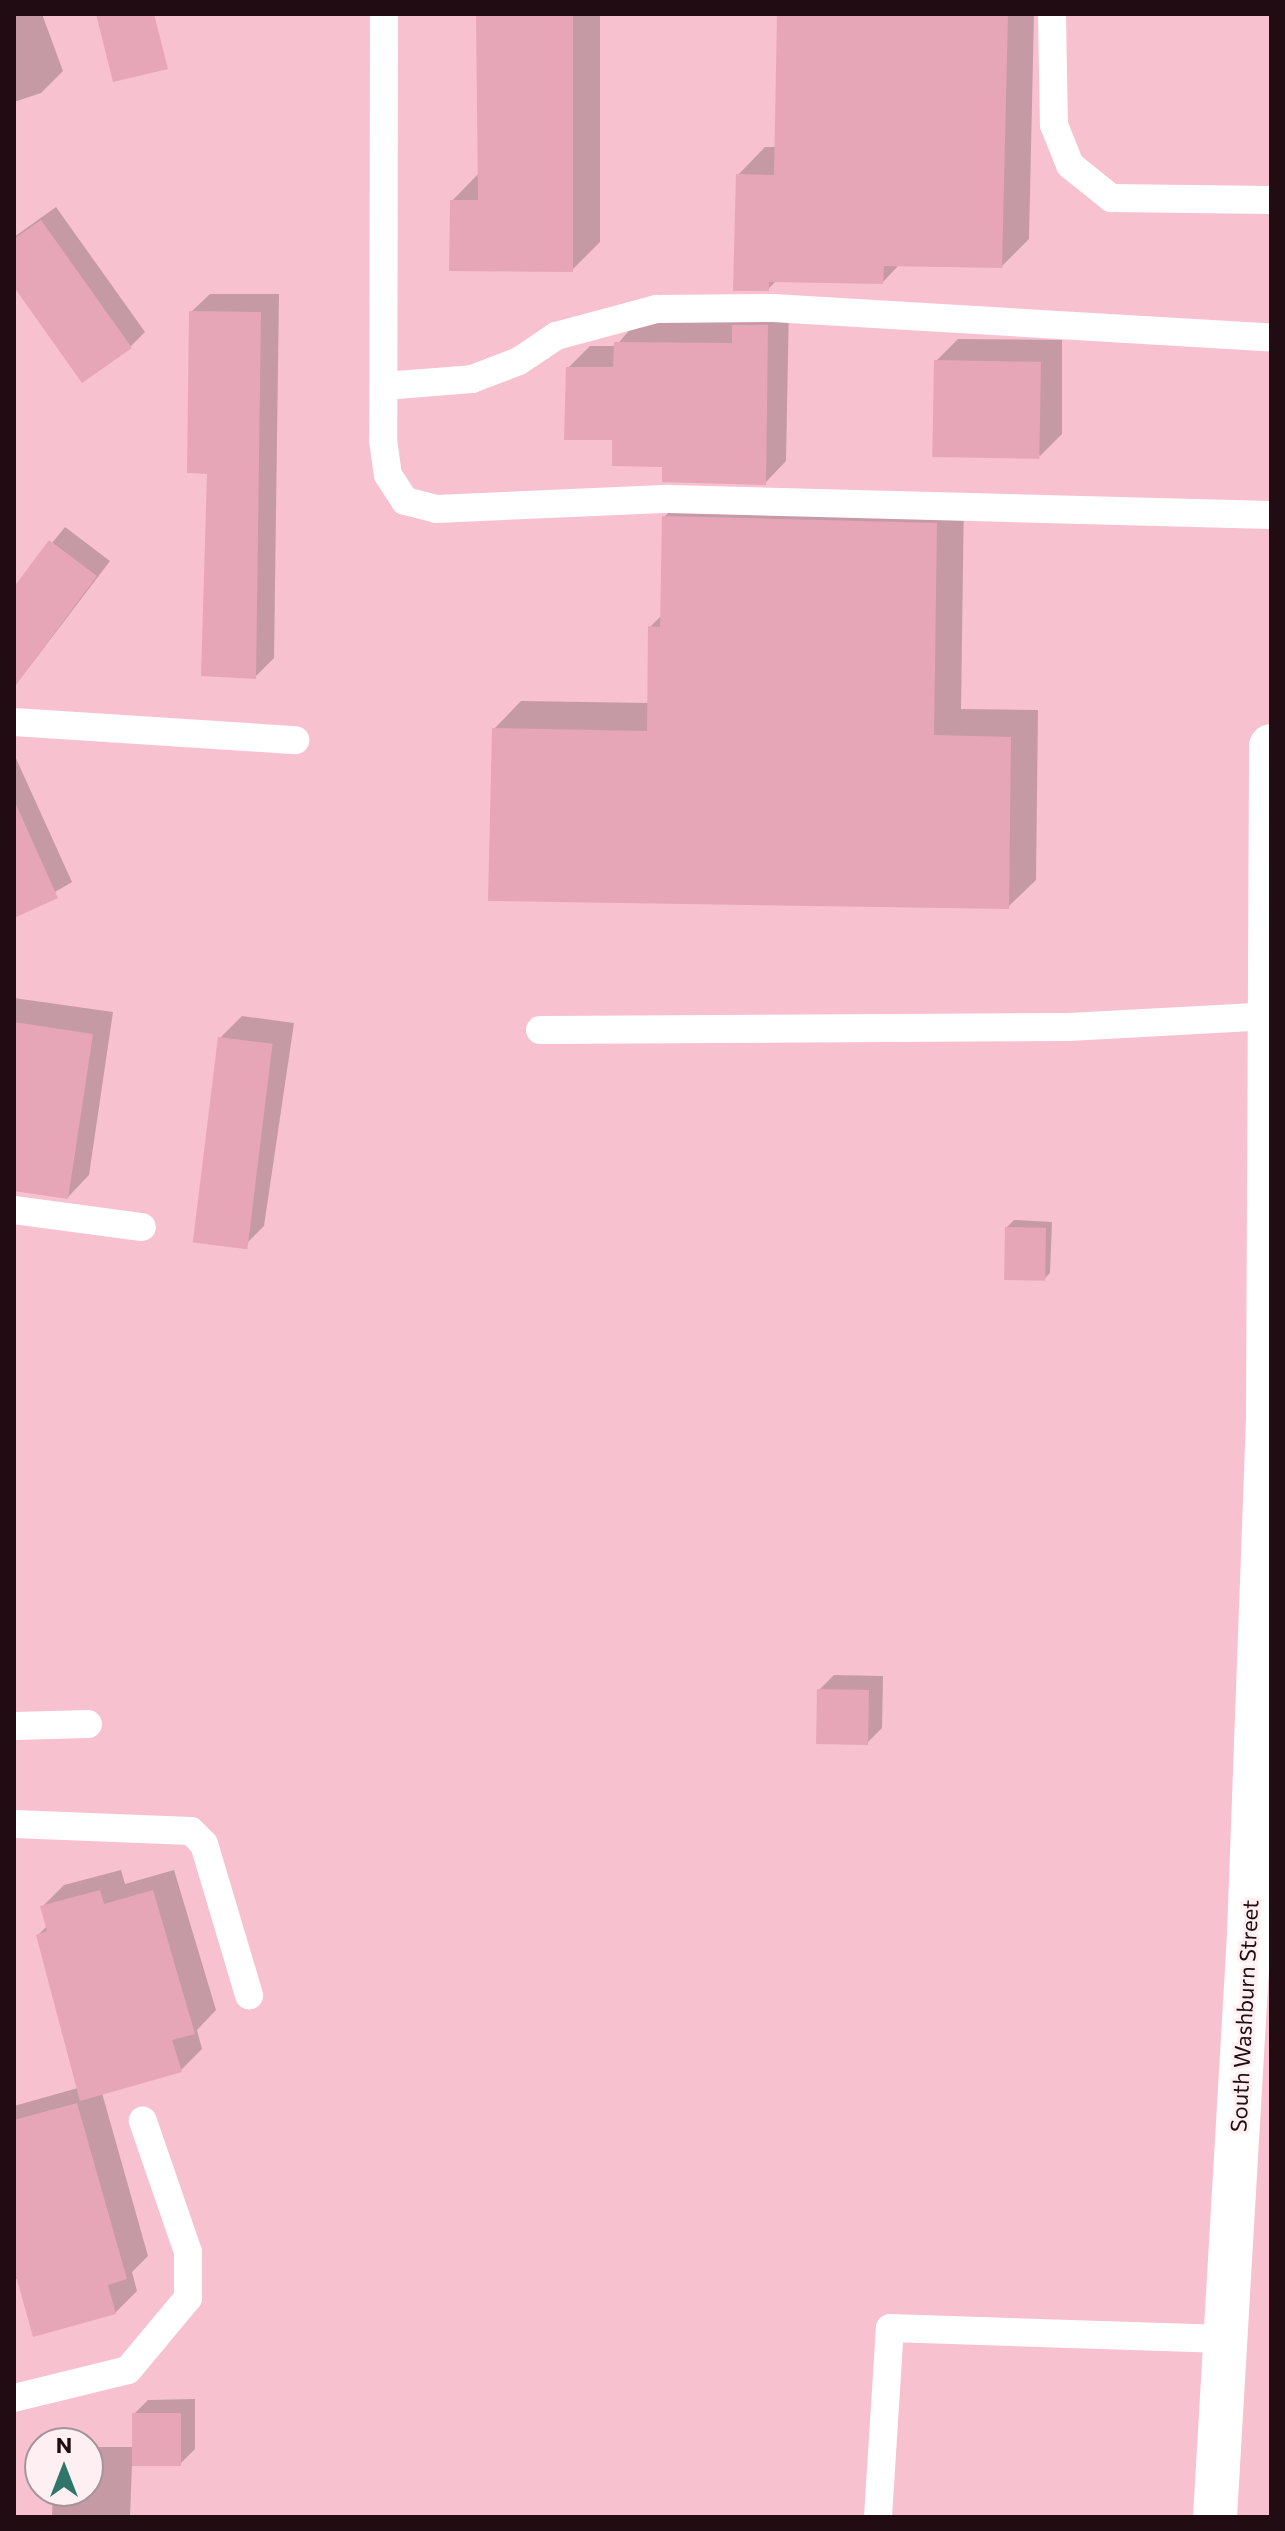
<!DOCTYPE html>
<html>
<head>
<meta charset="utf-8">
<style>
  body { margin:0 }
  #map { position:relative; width:1285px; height:2531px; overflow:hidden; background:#f7c1cf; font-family:Commissioner,sans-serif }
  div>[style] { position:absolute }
  .shadow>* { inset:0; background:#0003 }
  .building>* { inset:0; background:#e7a6b8; transform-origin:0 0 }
  .lane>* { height:28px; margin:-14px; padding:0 14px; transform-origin:14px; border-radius:14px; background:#fff }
  .secondary>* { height:44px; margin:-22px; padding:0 22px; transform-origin:22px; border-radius:22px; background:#fff }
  span { translate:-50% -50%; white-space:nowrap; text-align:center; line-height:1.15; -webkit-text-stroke:6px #fdeff2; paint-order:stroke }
  .street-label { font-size:22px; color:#220c13 }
  .frame { position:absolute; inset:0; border:16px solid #220c13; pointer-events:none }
  .north { position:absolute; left:24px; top:2427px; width:80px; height:80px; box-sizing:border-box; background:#fdeff2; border:2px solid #a59499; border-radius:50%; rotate:0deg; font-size:22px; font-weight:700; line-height:32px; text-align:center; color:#220c13 }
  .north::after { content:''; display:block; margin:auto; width:28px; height:36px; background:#2f756a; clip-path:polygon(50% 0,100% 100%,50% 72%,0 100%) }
</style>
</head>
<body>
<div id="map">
  <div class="shadow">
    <i style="clip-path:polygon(14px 14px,42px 14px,63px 71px,41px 93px,14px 102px)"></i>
    <i style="clip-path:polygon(480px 14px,600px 14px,600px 242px,572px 270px,452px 201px,480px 172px)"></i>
    <i style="clip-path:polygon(779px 14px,1034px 14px,1029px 239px,1002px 266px,900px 264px,883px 282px,777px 280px,768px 289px,738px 175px,765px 147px,777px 147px)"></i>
    <i style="clip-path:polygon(56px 207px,145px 332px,130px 347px,14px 283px,14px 237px)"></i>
    <i style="clip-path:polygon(210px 294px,279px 294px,274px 658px,255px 677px,209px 472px,191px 312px)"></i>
    <i style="clip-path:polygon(789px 304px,786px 461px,765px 483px,664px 465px,614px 438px,568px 368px,590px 346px,616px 346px,637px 321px)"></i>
    <i style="clip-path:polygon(958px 339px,1062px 340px,1062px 434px,1040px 456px,936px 361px)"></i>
    <i style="clip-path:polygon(691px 490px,964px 496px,961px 709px,1038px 710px,1036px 880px,1008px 907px,494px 729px,521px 701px,649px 703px,650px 627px,662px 615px,664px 517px)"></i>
    <i style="clip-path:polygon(65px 527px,110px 561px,14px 687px,14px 590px)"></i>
    <i style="clip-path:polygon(14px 754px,72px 882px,14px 916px)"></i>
    <i style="clip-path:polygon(14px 998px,113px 1012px,89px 1175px,68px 1197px,14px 1189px)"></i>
    <i style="clip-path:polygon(242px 1016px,294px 1023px,264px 1226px,242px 1248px,220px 1038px)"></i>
    <i style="clip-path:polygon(1014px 1220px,1052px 1222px,1050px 1273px,1043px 1280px,1007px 1227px)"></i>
    <i style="clip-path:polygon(834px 1675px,883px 1676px,882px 1728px,867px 1743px,819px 1690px)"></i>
    <i style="clip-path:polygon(121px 1870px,125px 1884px,174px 1870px,216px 2010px,197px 2030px,202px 2049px,181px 2070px,102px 2093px,148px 2256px,132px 2272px,137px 2291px,115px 2313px,14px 2278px,14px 2106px,78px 2088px,38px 1935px,47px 1926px,42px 1907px,64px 1885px)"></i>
    <i style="clip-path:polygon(195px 2399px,195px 2449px,180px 2464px,132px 2465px,130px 2517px,52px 2517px,53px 2491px,88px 2491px,88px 2447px,134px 2447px,134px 2414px,148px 2400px)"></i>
  </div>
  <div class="building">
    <i style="clip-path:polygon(96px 14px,154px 14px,168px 69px,113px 82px)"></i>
    <i style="clip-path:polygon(476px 14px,573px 14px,573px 272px,449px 271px,450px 200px,478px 200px)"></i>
    <i style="clip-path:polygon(777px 14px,1008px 14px,1002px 268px,884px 266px,883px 284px,769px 282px,769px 291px,733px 291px,736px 174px,774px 175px)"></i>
    <i style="clip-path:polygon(41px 220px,132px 348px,82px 383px,14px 287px,14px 239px)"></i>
    <i style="clip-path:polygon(189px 311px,261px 312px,256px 679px,201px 676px,207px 474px,187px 473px)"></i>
    <i style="clip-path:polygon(732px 325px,768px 325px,766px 485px,662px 482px,662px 467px,612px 466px,612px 440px,564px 440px,566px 367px,613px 367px,614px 342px,732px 343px)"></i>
    <i style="left:934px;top:360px;width:107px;height:97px;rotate:1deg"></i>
    <i style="clip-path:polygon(662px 516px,937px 523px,934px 735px,1011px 737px,1009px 909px,488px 901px,492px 728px,647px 731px,648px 626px,660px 627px)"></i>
    <i style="clip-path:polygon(49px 540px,97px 576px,14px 687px,14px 587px)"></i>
    <i style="clip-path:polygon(14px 800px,58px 898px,14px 918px)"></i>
    <i style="clip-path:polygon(14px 1022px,93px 1034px,68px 1199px,14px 1191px)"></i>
    <i style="left:218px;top:1037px;width:55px;height:207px;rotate:7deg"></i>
    <i style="left:1005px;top:1227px;width:41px;height:53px;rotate:1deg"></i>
    <i style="left:817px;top:1689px;width:52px;height:55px;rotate:1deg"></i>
    <i style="clip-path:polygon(100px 1890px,104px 1904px,153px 1890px,195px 2034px,172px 2040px,182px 2072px,80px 2101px,36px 1935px,47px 1931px,40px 1906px)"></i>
    <i style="clip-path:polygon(77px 2103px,127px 2279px,108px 2285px,116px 2314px,33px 2337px,14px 2269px,14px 2120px)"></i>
    <i style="left:181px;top:2413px;width:53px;height:49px;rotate:90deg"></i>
  </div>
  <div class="lane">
    <i style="left:384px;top:14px;width:426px;rotate:90.1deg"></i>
    <i style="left:383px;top:440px;width:35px;rotate:82deg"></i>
    <i style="left:388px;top:475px;width:31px;rotate:57deg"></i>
    <i style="left:405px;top:501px;width:32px;rotate:14deg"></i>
    <i style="left:436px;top:509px;width:233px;rotate:-2.5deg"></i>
    <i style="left:669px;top:499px;width:602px;rotate:1.52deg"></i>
    <i style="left:1052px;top:14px;width:111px;rotate:89deg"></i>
    <i style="left:1054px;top:125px;width:43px;rotate:68.2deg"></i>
    <i style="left:1070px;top:165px;width:53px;rotate:38.8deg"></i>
    <i style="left:1111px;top:198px;width:160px;rotate:0.7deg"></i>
    <i style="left:384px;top:386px;width:88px;rotate:-4.5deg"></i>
    <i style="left:472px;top:379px;width:50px;rotate:-21deg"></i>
    <i style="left:519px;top:361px;width:45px;rotate:-34deg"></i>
    <i style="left:556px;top:336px;width:104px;rotate:-15.1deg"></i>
    <i style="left:656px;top:309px;width:117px;rotate:-0.5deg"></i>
    <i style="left:773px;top:308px;width:499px;rotate:3.4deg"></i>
    <i style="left:14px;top:722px;width:282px;rotate:3.7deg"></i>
    <i style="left:540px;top:1030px;width:529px;rotate:-0.32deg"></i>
    <i style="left:1069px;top:1027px;width:201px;rotate:-3.1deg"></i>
    <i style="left:14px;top:1210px;width:129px;rotate:7.6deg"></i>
    <i style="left:14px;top:1726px;width:74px;rotate:-1.5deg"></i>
    <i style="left:14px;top:1824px;width:177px;rotate:2.3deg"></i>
    <i style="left:191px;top:1831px;width:18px;rotate:45deg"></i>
    <i style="left:204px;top:1844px;width:158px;rotate:73.4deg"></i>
    <i style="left:14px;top:2398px;width:117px;rotate:-13.8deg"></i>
    <i style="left:128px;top:2370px;width:94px;rotate:-50.2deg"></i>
    <i style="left:188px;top:2298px;width:46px;rotate:-90deg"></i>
    <i style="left:188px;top:2252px;width:139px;rotate:-109deg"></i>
    <i style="left:878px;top:2517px;width:189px;rotate:-86.4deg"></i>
    <i style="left:890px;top:2328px;width:335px;rotate:1.9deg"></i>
  </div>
  <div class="secondary">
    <i style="left:1215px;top:2517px;width:584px;rotate:-86.66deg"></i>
    <i style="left:1249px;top:1934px;width:516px;rotate:-87.89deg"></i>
    <i style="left:1268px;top:1418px;width:672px;rotate:-89.74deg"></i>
  </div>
  <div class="street-label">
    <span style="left:1244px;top:2016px;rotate:-87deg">South Washburn Street</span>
  </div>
  <div class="frame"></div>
  <div class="north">N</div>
</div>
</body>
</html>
